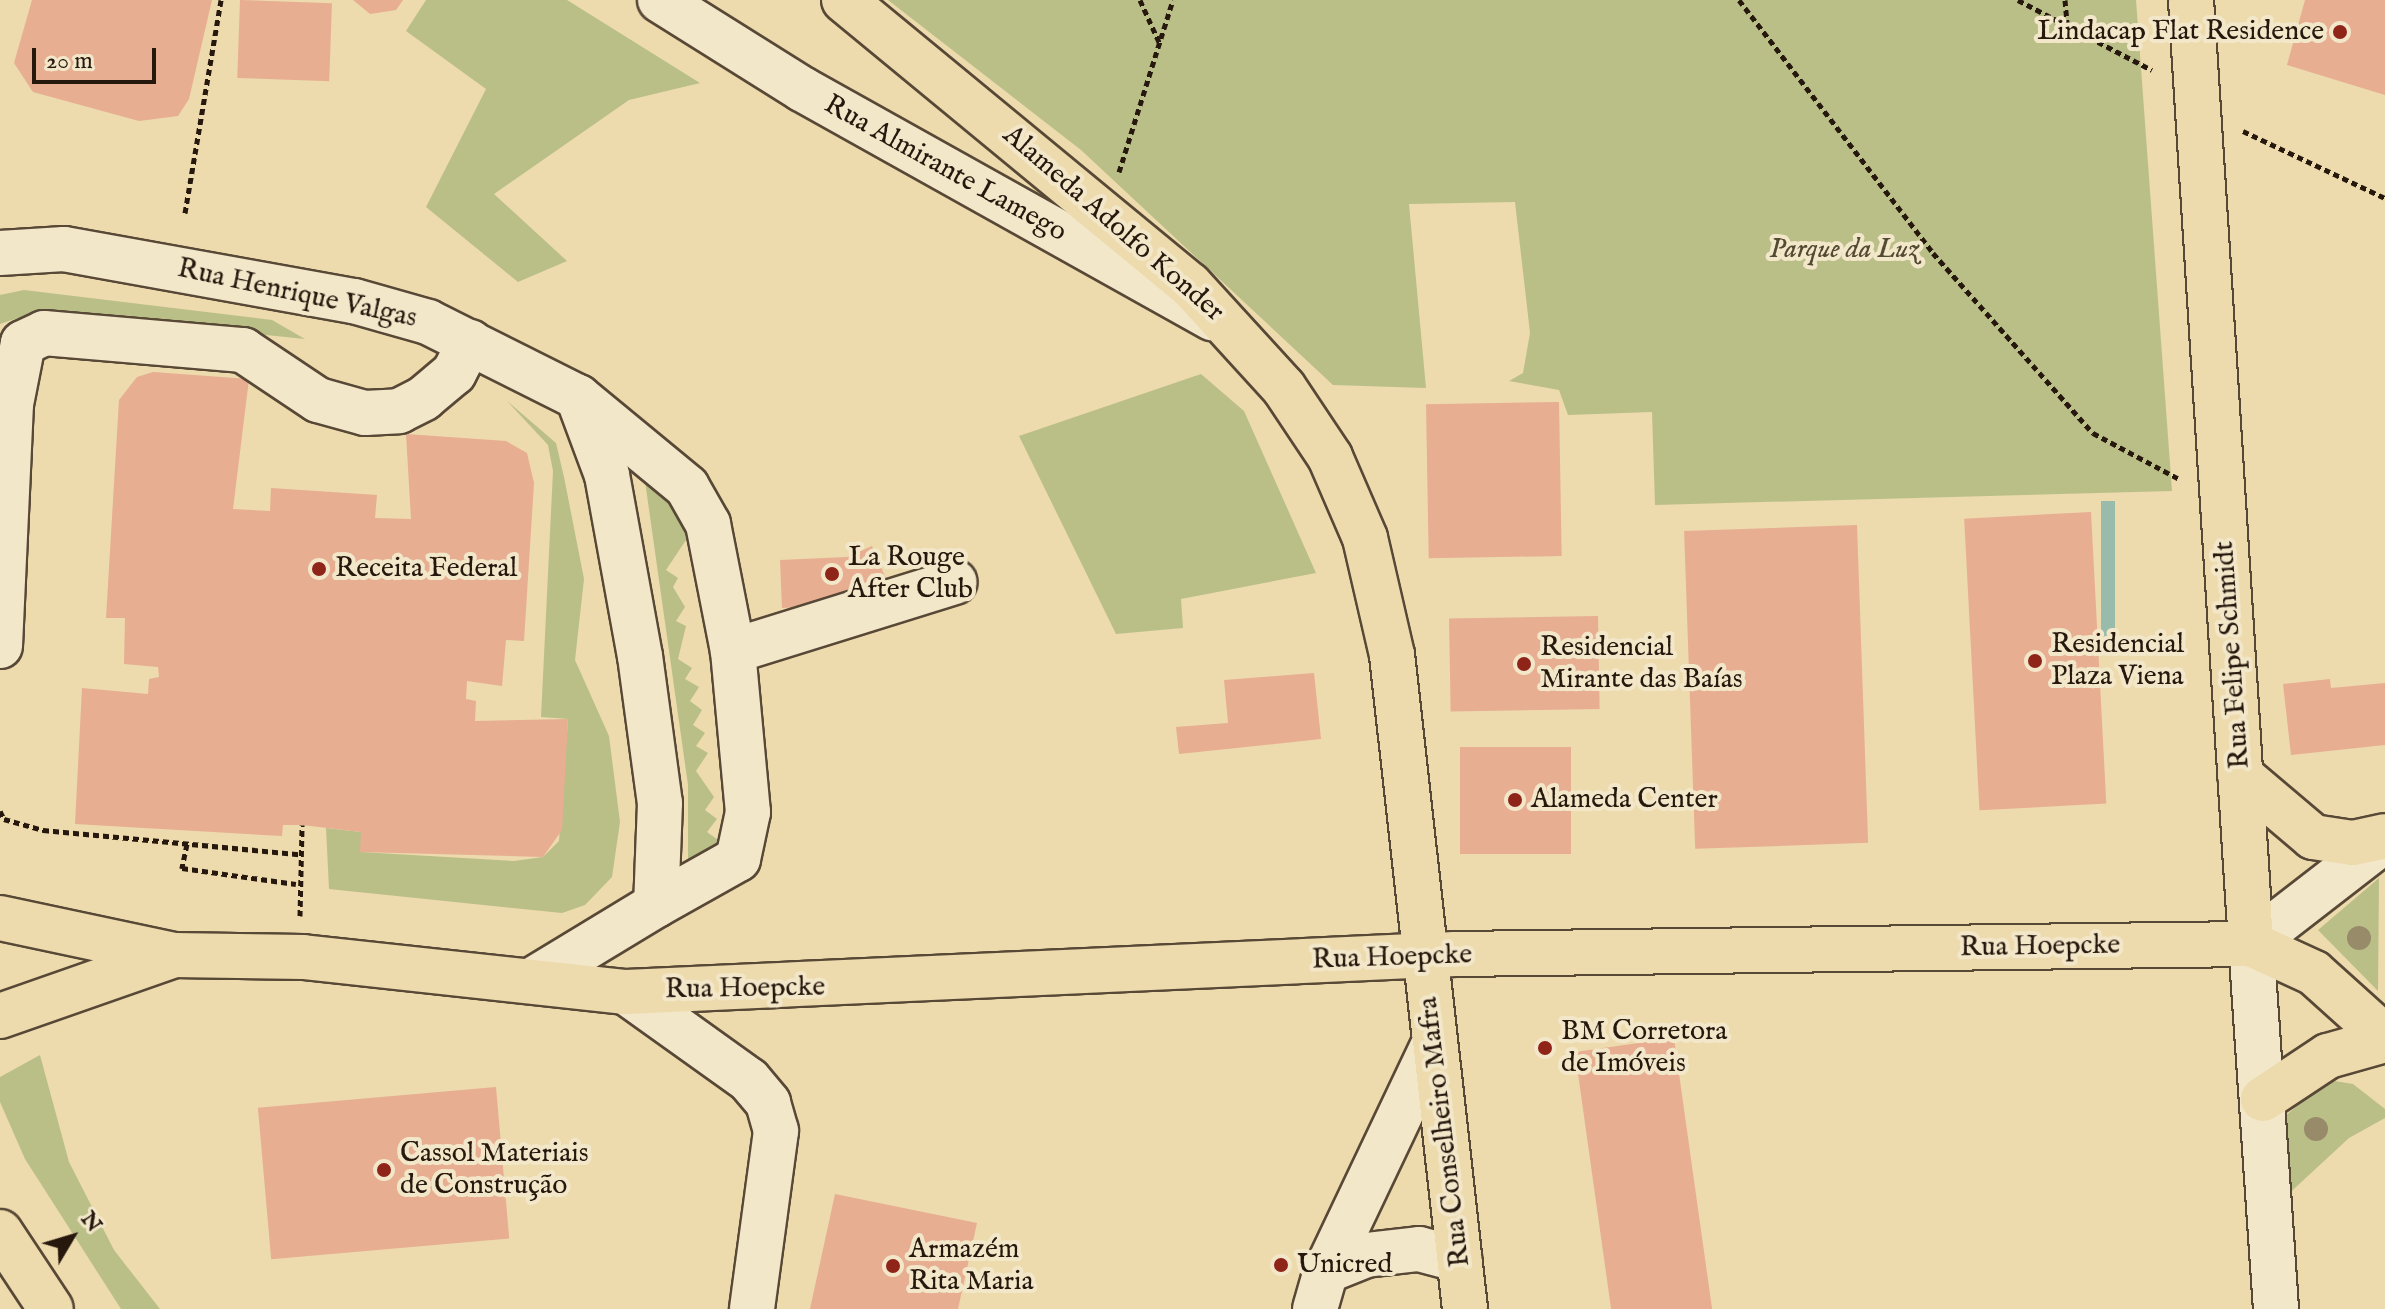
<!DOCTYPE html>
<html>
<head>
<meta charset="utf-8">
<style>
  body { margin:0 }
  #map { position:relative; width:2385px; height:1309px; overflow:hidden; background:#eddaad; font-family:"IM FELL English",serif }
  div>[style] { position:absolute }
  .green>* { inset:0; background:#babf88 }
  .water>* { inset:0; background:#99bbab; transform-origin:0 0 }
  .building>* { inset:0; background:#e7ae92; transform-origin:0 0 }
  .path>* { height:5px; margin-top:-2.5px; transform-origin:0; background:repeating-linear-gradient(90deg,#27180e 0 6px,transparent 0 10px) }
  .roads { filter:drop-shadow(2px 0 #584836) drop-shadow(-2px 0 #584836) drop-shadow(0 2px #584836) drop-shadow(0 -2px #584836) }
  .minor>* { height:44px; margin:-22px; padding:0 22px; transform-origin:22px; border-radius:22px; background:#f3e7ca }
  .major>* { height:44px; margin:-22px; padding:0 22px; transform-origin:22px; border-radius:22px; background:#eddaad }
  .trees>* { width:24px; height:24px; margin:-12px; border-radius:50%; background:#988b6a }
  .dots>* { width:22px; height:22px; translate:-50% -50%; box-sizing:border-box; border:4px solid #f3e7ca; border-radius:50% }
  span { translate:-50% -50%; white-space:nowrap; text-align:center; line-height:1.15; -webkit-text-stroke:8px #f3e7ca; paint-order:stroke }
  .poi-label { font-size:28px; color:#27180e }
  .right { translate:-100% -50%; text-align:right }
  .left { translate:0 -50%; text-align:left }
  .street-label { font-size:28px; color:#27180e }
  .park-label { font-size:28px; color:#534a33; font-style:italic }
  .north { position:absolute; left:32px; top:1197px; width:80px; height:80px; -webkit-text-stroke:6px #f3e7ca; paint-order:stroke; rotate:52deg; font-size:22px; font-weight:700; line-height:32px; text-align:center; color:#27180e }
  .north::after { content:''; display:block; margin:auto; width:28px; height:36px; background:#27180e; clip-path:polygon(50% 0,100% 100%,50% 72%,0 100%) }
  .scale { position:absolute; left:32px; top:48px; width:124px; height:36px; box-sizing:border-box; border:4px solid #27180e; border-top:0; padding-left:10px; font-size:24px; line-height:28px; white-space:nowrap; color:#27180e; -webkit-text-stroke:6px #f3e7ca; paint-order:stroke }
</style>
</head>
<body>
<div id="map">
  <div class="green">
    <i style="clip-path:polygon(426px 0,567px 0,700px 83px,629px 100px,494px 194px,567px 261px,518px 282px,426px 207px,486px 89px,406px 31px)"></i>
    <i style="clip-path:polygon(888px 0,2136px 0,2172px 491px,1655px 505px,1652px 412px,1568px 415px,1559px 390px,1509px 381px,1523px 373px,1530px 333px,1515px 202px,1409px 204px,1426px 388px,1333px 385px,1081px 150px)"></i>
    <i style="clip-path:polygon(24px 290px,272px 320px,305px 339px,157px 324px,18px 318px,0 324px,0 295px)"></i>
    <i style="clip-path:polygon(1201px 374px,1244px 411px,1316px 573px,1181px 599px,1183px 628px,1116px 634px,1019px 436px)"></i>
    <i style="clip-path:polygon(507px 401px,556px 443px,564px 477px,584px 579px,575px 660px,609px 736px,620px 822px,612px 877px,585px 905px,562px 913px,329px 889px,326px 828px,361px 832px,361px 852px,514px 861px,543px 857px,559px 841px,568px 719px,541px 717px,553px 471px,548px 445px)"></i>
    <i style="clip-path:polygon(644px 474px,692px 531px,666px 570px,678px 578px,673px 587px,685px 607px,676px 621px,686px 626px,678px 659px,692px 668px,685px 679px,699px 687px,690px 701px,702px 710px,693px 725px,705px 733px,696px 746px,708px 753px,696px 771px,714px 797px,705px 810px,717px 819px,707px 832px,718px 840px,732px 823px,731px 843px,688px 864px,688px 785px)"></i>
    <i style="clip-path:polygon(2379px 878px,2378px 991px,2318px 930px)"></i>
    <i style="clip-path:polygon(40px 1055px,69px 1162px,114px 1250px,160px 1309px,121px 1309px,25px 1159px,0 1102px,0 1077px)"></i>
    <i style="clip-path:polygon(2328px 1080px,2353px 1084px,2385px 1109px,2385px 1118px,2349px 1138px,2282px 1200px,2278px 1122px)"></i>
  </div>
  <div class="water">
    <i style="left:2101px;top:501px;width:14px;height:152px"></i>
  </div>
  <div class="building">
    <i style="clip-path:polygon(32px 0,212px 0,189px 99px,178px 116px,139px 121px,33px 92px,14px 63px)"></i>
    <i style="left:240px;top:0;width:92px;height:78px;rotate:2deg"></i>
    <i style="clip-path:polygon(353px 0,403px 0,396px 10px,370px 14px)"></i>
    <i style="clip-path:polygon(2305px 0,2385px 0,2385px 95px,2287px 65px)"></i>
    <i style="clip-path:polygon(153px 372px,249px 379px,233px 509px,270px 511px,271px 488px,377px 495px,375px 518px,411px 519px,406px 434px,506px 441px,527px 453px,534px 483px,524px 641px,506px 640px,502px 686px,467px 681px,466px 699px,476px 701px,475px 721px,568px 719px,562px 830px,543px 857px,360px 852px,361px 832px,302px 825px,283px 825px,282px 836px,75px 824px,82px 688px,148px 694px,149px 679px,159px 677px,158px 667px,124px 664px,125px 618px,106px 618px,119px 400px,137px 377px)"></i>
    <i style="left:1559px;top:402px;width:154px;height:133px;rotate:89deg"></i>
    <i style="left:2091px;top:512px;width:292px;height:127px;rotate:87deg"></i>
    <i style="left:1857px;top:525px;width:318px;height:173px;rotate:88deg"></i>
    <i style="clip-path:polygon(872px 546px,890px 588px,850px 605px,782px 608px,780px 560px,847px 557px)"></i>
    <i style="left:1598px;top:616px;width:93px;height:149px;rotate:89deg"></i>
    <i style="clip-path:polygon(1314px 673px,1321px 739px,1179px 754px,1176px 727px,1228px 723px,1224px 680px)"></i>
    <i style="clip-path:polygon(2330px 679px,2331px 688px,2385px 683px,2385px 745px,2291px 755px,2283px 684px)"></i>
    <i style="left:1460px;top:747px;width:111px;height:107px"></i>
    <i style="left:1674px;top:1038px;width:274px;height:100px;rotate:82deg"></i>
    <i style="left:496px;top:1087px;width:152px;height:239px;rotate:85deg"></i>
    <i style="clip-path:polygon(835px 1194px,977px 1223px,958px 1309px,810px 1309px)"></i>
  </div>
  <div class="path">
    <i style="left:1140px;top:0;width:48px;rotate:65.6deg"></i>
    <i style="left:1739px;top:0;width:319px;rotate:52.5deg"></i>
    <i style="left:1933px;top:253px;width:241px;rotate:48.4deg"></i>
    <i style="left:2093px;top:433px;width:98px;rotate:28.1deg"></i>
    <i style="left:2018px;top:0;width:151px;rotate:27.6deg"></i>
    <i style="left:2065px;top:0;width:25px;rotate:85deg"></i>
    <i style="left:2243px;top:131px;width:157px;rotate:25.3deg"></i>
    <i style="left:1119px;top:172px;width:180px;rotate:-72.6deg"></i>
    <i style="left:185px;top:213px;width:216px;rotate:-80.4deg"></i>
    <i style="left:0;top:811px;width:9px;rotate:63deg"></i>
    <i style="left:4px;top:819px;width:41px;rotate:15.8deg"></i>
    <i style="left:43px;top:830px;width:257px;rotate:5.4deg"></i>
    <i style="left:187px;top:844px;width:25px;rotate:102deg"></i>
    <i style="left:182px;top:868px;width:115px;rotate:8deg"></i>
    <i style="left:300px;top:916px;width:91px;rotate:-88.7deg"></i>
  </div>
  <div class="roads">
    <div class="minor">
      <i style="left:660px;top:0;width:168px;rotate:32.1deg"></i>
      <i style="left:802px;top:89px;width:470px;rotate:29.2deg"></i>
      <i style="left:0;top:253px;width:64px;rotate:-3.6deg"></i>
      <i style="left:64px;top:249px;width:295px;rotate:10.2deg"></i>
      <i style="left:354px;top:301px;width:77px;rotate:15.8deg"></i>
      <i style="left:428px;top:322px;width:168px;rotate:26.6deg"></i>
      <i style="left:578px;top:397px;width:83px;rotate:69.6deg"></i>
      <i style="left:607px;top:475px;width:184px;rotate:79.7deg"></i>
      <i style="left:640px;top:656px;width:148px;rotate:82.3deg"></i>
      <i style="left:660px;top:803px;width:102px;rotate:92.2deg"></i>
      <i style="left:656px;top:905px;width:143px;rotate:148.8deg"></i>
      <i style="left:578px;top:397px;width:141px;rotate:39.5deg"></i>
      <i style="left:687px;top:487px;width:43px;rotate:60.4deg"></i>
      <i style="left:708px;top:524px;width:129px;rotate:78.9deg"></i>
      <i style="left:733px;top:651px;width:162px;rotate:84.7deg"></i>
      <i style="left:748px;top:812px;width:48px;rotate:102deg"></i>
      <i style="left:738px;top:859px;width:94px;rotate:150.7deg"></i>
      <i style="left:0;top:646px;width:242px;rotate:-87.4deg"></i>
      <i style="left:11px;top:404px;width:62px;rotate:-78.9deg"></i>
      <i style="left:23px;top:343px;width:23px;rotate:-25deg"></i>
      <i style="left:44px;top:333px;width:200px;rotate:4.9deg"></i>
      <i style="left:243px;top:350px;width:90px;rotate:33.7deg"></i>
      <i style="left:318px;top:400px;width:49px;rotate:15.5deg"></i>
      <i style="left:365px;top:413px;width:34px;rotate:-3deg"></i>
      <i style="left:399px;top:411px;width:28px;rotate:-27deg"></i>
      <i style="left:424px;top:398px;width:39px;rotate:-40deg"></i>
      <i style="left:454px;top:373px;width:35px;rotate:-63deg"></i>
      <i style="left:733px;top:651px;width:232px;rotate:-17.3deg"></i>
      <i style="left:626px;top:992px;width:151px;rotate:35.6deg"></i>
      <i style="left:749px;top:1080px;width:30px;rotate:50deg"></i>
      <i style="left:768px;top:1103px;width:29px;rotate:74deg"></i>
      <i style="left:776px;top:1131px;width:180px;rotate:97.7deg"></i>
      <i style="left:1326px;top:1271px;width:43px;rotate:-21.8deg"></i>
      <i style="left:1366px;top:1255px;width:53px;rotate:-6.5deg"></i>
      <i style="left:1419px;top:1249px;width:42px;rotate:15deg"></i>
      <i style="left:1315px;top:1309px;width:40px;rotate:-74deg"></i>
      <i style="left:1326px;top:1271px;width:251px;rotate:-64.6deg"></i>
      <i style="left:2276px;top:1309px;width:366px;rotate:-93.9deg"></i>
      <i style="left:2251px;top:944px;width:170px;rotate:-37.8deg"></i>
    </div>
    <div class="major">
      <i style="left:844px;top:0;width:448px;rotate:39.5deg"></i>
      <i style="left:1190px;top:285px;width:139px;rotate:47.6deg"></i>
      <i style="left:1284px;top:388px;width:83px;rotate:56.3deg"></i>
      <i style="left:1330px;top:457px;width:88px;rotate:66.6deg"></i>
      <i style="left:1365px;top:538px;width:120px;rotate:77deg"></i>
      <i style="left:1392px;top:655px;width:658px;rotate:83.63deg"></i>
      <i style="left:2191px;top:0;width:946px;rotate:86.36deg"></i>
      <i style="left:2240px;top:775px;width:96px;rotate:40.3deg"></i>
      <i style="left:2313px;top:837px;width:40px;rotate:8.5deg"></i>
      <i style="left:2353px;top:843px;width:33px;rotate:-12deg"></i>
      <i style="left:0;top:918px;width:178px;rotate:12deg"></i>
      <i style="left:174px;top:955px;width:129px;rotate:0.9deg"></i>
      <i style="left:303px;top:957px;width:325px;rotate:6.2deg"></i>
      <i style="left:626px;top:992px;width:830px;rotate:-2.62deg"></i>
      <i style="left:1455px;top:954px;width:796px;rotate:-0.72deg"></i>
      <i style="left:2251px;top:944px;width:69px;rotate:24.7deg"></i>
      <i style="left:2314px;top:973px;width:96px;rotate:42deg"></i>
      <i style="left:0;top:1016px;width:184px;rotate:-19.3deg"></i>
      <i style="left:2263px;top:1099px;width:78px;rotate:-33.5deg"></i>
      <i style="left:2328px;top:1056px;width:59px;rotate:-15.7deg"></i>
      <i style="left:0;top:1232px;width:92px;rotate:56.5deg"></i>
    </div>
  </div>
  <div class="trees">
    <i style="left:2359px;top:938px"></i>
    <i style="left:2316px;top:1129px"></i>
  </div>
  <div class="dots">
    <i style="left:2340px;top:32px;background:#8f2418"></i>
    <i style="left:319px;top:569px;background:#8f2418"></i>
    <i style="left:832px;top:574px;background:#8f2418"></i>
    <i style="left:2035px;top:661px;background:#8f2418"></i>
    <i style="left:1524px;top:664px;background:#8f2418"></i>
    <i style="left:1515px;top:800px;background:#8f2418"></i>
    <i style="left:1545px;top:1048px;background:#8f2418"></i>
    <i style="left:384px;top:1170px;background:#8f2418"></i>
    <i style="left:1281px;top:1265px;background:#8f2418"></i>
    <i style="left:893px;top:1266px;background:#8f2418"></i>
  </div>
  <div class="poi-label">
    <span class="right" style="left:2324px;top:32px">Lindacap Flat Residence</span>
    <span class="left" style="left:848px;top:574px">La Rouge<br>After Club</span>
    <span class="left" style="left:335px;top:569px">Receita Federal</span>
    <span class="left" style="left:2051px;top:661px">Residencial<br>Plaza Viena</span>
    <span class="left" style="left:1540px;top:664px">Residencial<br>Mirante das Baías</span>
    <span class="left" style="left:1531px;top:800px">Alameda Center</span>
    <span class="left" style="left:1561px;top:1048px">BM Corretora<br>de Imóveis</span>
    <span class="left" style="left:400px;top:1170px">Cassol Materiais<br>de Construção</span>
    <span class="left" style="left:909px;top:1266px">Armazém<br>Rita Maria</span>
    <span class="left" style="left:1297px;top:1265px">Unicred</span>
  </div>
  <div class="street-label">
    <span style="left:945px;top:169px;rotate:29deg">Rua Almirante Lamego</span>
    <span style="left:1113px;top:224px;rotate:41deg">Alameda Adolfo Konder</span>
    <span style="left:297px;top:294px;rotate:12deg">Rua Henrique Valgas</span>
    <span style="left:2233px;top:655px;rotate:-94deg">Rua Felipe Schmidt</span>
    <span style="left:2040px;top:947px;rotate:-1deg">Rua Hoepcke</span>
    <span style="left:1392px;top:958px;rotate:-2deg">Rua Hoepcke</span>
    <span style="left:745px;top:989px;rotate:-1deg">Rua Hoepcke</span>
    <span style="left:1445px;top:1132px;rotate:-97deg">Rua Conselheiro Mafra</span>
  </div>
  <div class="park-label">
    <span style="left:1844px;top:250px">Parque da Luz</span>
  </div>
  <div class="north">N</div>
  <div class="scale">20 m</div>
</div>
</body>
</html>
